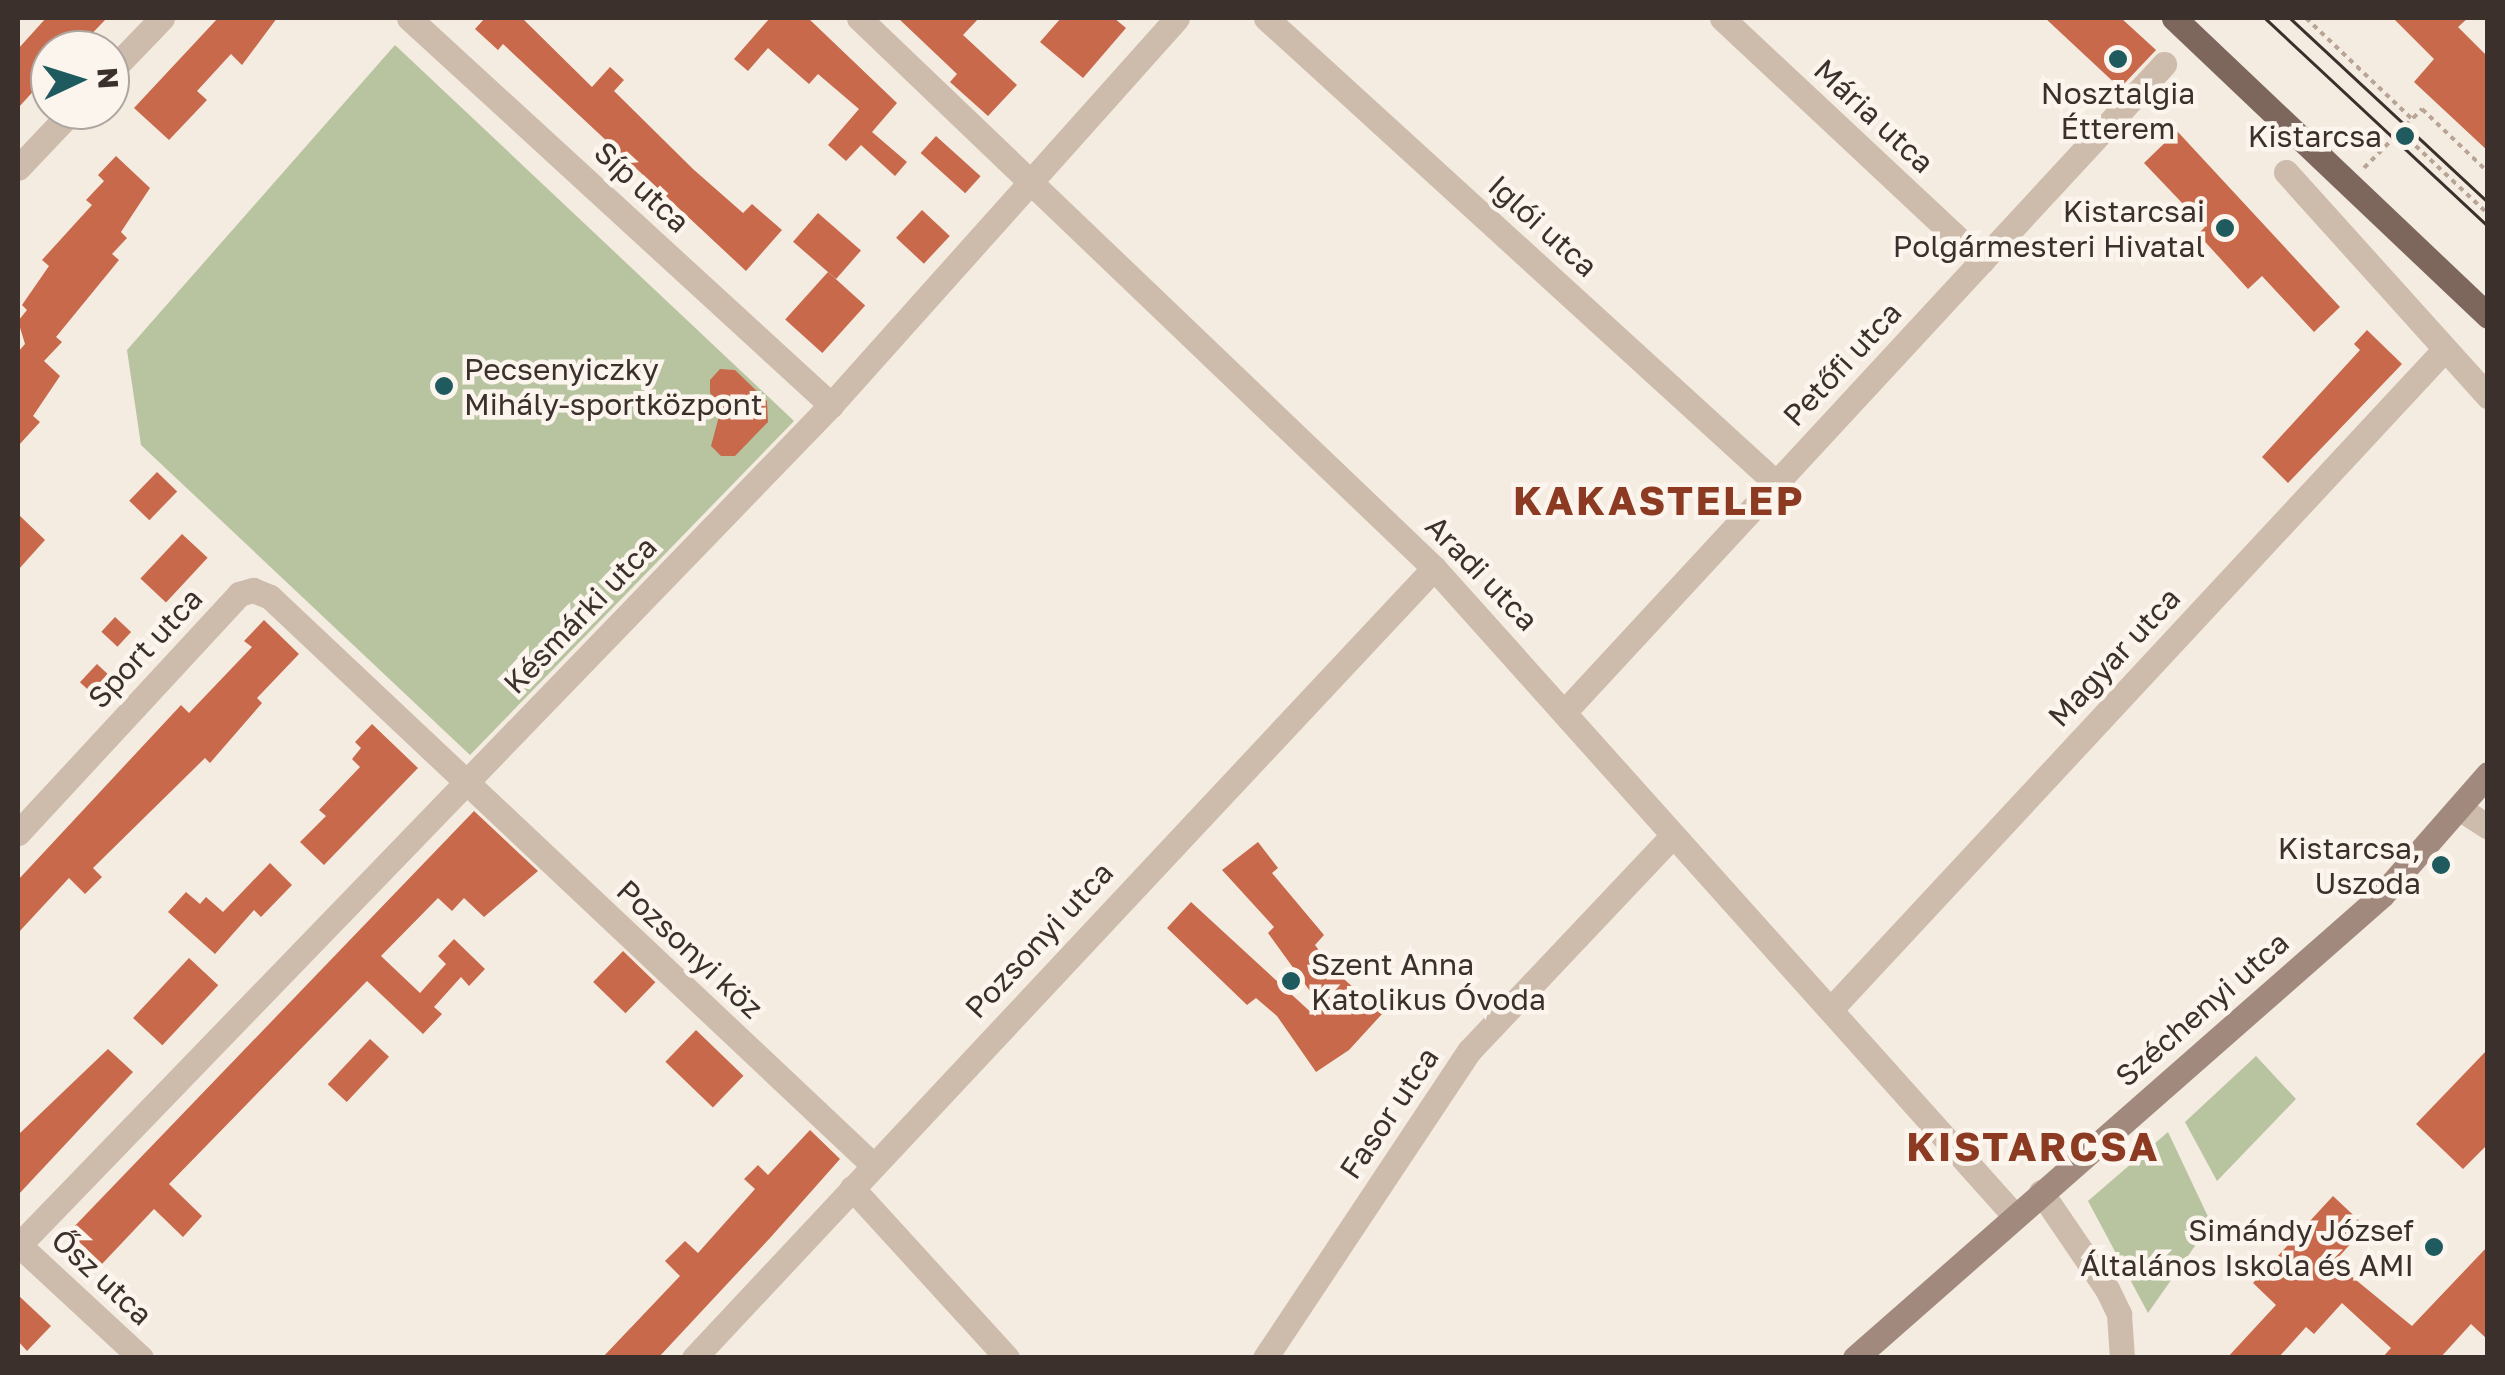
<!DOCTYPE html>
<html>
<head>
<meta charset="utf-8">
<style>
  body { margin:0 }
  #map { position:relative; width:2505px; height:1375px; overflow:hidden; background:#f4ebe1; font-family:"Golos Text",sans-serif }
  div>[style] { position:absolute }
  .green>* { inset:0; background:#b8c4a0 }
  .building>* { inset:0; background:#c8694b; transform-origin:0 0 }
  .path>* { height:4px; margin-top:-2px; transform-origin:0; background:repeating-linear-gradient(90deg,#b9a596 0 5px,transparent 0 10px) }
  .street>* { height:25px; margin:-12.5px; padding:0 12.5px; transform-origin:12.5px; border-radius:12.5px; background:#cdbbac }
  .secondary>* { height:25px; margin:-12.5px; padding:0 12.5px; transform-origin:12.5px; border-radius:12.5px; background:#a18a7d }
  .primary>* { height:25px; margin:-12.5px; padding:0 12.5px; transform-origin:12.5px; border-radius:12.5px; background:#7d675c }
  .tram>* { height:2.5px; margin:-1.25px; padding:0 1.25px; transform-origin:1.25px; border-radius:1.25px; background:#3b302b }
  .dots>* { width:28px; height:28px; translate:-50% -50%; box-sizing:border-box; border:5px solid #fbf5ee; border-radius:50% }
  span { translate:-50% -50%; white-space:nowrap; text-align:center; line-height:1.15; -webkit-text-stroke:9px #fbf5ee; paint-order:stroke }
  .poi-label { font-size:30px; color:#3b302b }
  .right { translate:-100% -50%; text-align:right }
  .left { translate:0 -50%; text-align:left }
  .street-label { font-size:30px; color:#3b302b }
  .district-label { font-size:40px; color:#8c3b22; font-weight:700; letter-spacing:2.5px }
  .frame { position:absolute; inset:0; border:20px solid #3b302b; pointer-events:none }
  .north { position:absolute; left:30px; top:30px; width:100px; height:100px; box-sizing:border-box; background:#fbf5ee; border:2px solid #aea6a0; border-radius:50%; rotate:86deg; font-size:28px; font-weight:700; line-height:40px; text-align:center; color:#3b302b }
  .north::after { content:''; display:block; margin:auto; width:35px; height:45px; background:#1f5a5e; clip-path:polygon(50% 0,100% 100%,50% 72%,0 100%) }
</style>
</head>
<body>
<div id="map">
  <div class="green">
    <i style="clip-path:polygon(395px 45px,794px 421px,470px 755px,141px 445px,127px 350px)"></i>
    <i style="clip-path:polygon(2256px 1056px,2296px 1099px,2217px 1181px,2185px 1122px)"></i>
    <i style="clip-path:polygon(2168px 1132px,2211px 1223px,2148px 1313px,2088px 1201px)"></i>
  </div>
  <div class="building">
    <i style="clip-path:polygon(46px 18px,107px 18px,76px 50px,50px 50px,50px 73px,18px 108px,18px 49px)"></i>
    <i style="clip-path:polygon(218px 18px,277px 18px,242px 65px,231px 54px,197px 91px,207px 100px,169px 140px,134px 108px)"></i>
    <i style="clip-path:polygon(485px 18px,522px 18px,592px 87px,610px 67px,624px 80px,614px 91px,693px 169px,743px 213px,752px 204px,782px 230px,746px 271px,503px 44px,498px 50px,475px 29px)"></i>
    <i style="clip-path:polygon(770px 18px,808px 18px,897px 103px,872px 132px,907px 162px,895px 176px,861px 145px,846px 161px,828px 145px,859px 109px,818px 74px,809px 84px,768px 48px,748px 71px,734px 59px)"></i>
    <i style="clip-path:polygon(898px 18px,979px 18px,963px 35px,1017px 85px,988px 116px,950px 82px,957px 74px)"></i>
    <i style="clip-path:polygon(1061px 18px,1114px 18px,1126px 28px,1083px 78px,1040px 42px)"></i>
    <i style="clip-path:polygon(2045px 18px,2121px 18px,2156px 50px,2120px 88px)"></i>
    <i style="clip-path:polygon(2393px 18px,2468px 18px,2458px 27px,2488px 57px,2488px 151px,2414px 82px,2434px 59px)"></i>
    <i style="clip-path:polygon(2177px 131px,2340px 307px,2314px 332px,2262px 276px,2248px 289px,2198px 234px,2205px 227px,2144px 163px)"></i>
    <i style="left:936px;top:136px;width:60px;height:23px;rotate:42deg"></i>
    <i style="clip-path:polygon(116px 156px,150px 188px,121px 232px,127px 238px,112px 254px,119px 260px,56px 337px,62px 342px,44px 361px,60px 376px,33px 416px,40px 422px,18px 446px,18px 352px,25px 344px,18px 321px,27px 310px,22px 305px,49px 266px,42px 260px,92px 205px,86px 200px,104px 181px,98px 175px)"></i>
    <i style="left:922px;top:210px;width:38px;height:38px;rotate:43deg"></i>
    <i style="left:818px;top:213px;width:57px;height:38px;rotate:41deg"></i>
    <i style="left:828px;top:272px;width:50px;height:64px;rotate:42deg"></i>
    <i style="clip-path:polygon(2367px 330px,2402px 364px,2288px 483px,2262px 457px,2360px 350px,2354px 344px)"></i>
    <i style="clip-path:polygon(720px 369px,735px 370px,767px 401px,768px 422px,735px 456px,721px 456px,711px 446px,722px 405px,710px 393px,710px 380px)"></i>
    <i style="left:157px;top:472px;width:28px;height:40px;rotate:44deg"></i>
    <i style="clip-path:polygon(18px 514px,45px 540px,18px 570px)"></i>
    <i style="left:182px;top:534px;width:35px;height:61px;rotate:43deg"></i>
    <i style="left:115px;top:617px;width:22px;height:20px;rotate:43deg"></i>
    <i style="clip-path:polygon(264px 620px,299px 654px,257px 698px,262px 703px,210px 763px,205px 758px,93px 868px,102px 877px,85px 894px,69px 878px,18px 933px,18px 880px,181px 705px,189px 713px,252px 647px,244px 641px)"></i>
    <i style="left:97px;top:664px;width:25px;height:25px;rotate:43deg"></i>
    <i style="clip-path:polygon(372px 724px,418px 768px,324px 865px,300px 842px,326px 816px,319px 810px,360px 767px,352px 759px,361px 748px,355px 742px)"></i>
    <i style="clip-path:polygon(474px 811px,538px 871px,484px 917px,464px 898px,452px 911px,438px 898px,381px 956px,420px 993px,446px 964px,438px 956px,454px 939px,485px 969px,469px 986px,461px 977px,434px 1007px,442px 1014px,423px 1034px,367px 981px,169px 1184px,202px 1216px,183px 1237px,154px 1209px,102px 1264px,69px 1232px)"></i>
    <i style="clip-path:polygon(1258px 842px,1278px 868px,1272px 873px,1324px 935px,1315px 945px,1332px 968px,1382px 1014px,1349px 1050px,1316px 1072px,1277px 1016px,1256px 998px,1247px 1005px,1167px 928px,1191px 902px,1315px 1016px,1323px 1009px,1268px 933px,1274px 927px,1222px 870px)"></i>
    <i style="clip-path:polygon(270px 863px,292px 885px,261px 917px,254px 910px,215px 954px,168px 912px,186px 892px,200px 904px,206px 897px,223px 912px)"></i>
    <i style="left:623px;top:951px;width:45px;height:43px;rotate:44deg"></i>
    <i style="left:189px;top:958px;width:40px;height:82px;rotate:43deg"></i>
    <i style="left:696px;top:1030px;width:66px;height:44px;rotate:44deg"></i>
    <i style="left:370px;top:1039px;width:26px;height:62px;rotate:43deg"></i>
    <i style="clip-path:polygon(108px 1049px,133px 1072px,18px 1195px,18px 1135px)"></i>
    <i style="clip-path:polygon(2488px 1049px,2488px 1144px,2463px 1169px,2416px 1124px)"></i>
    <i style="clip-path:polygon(810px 1130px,840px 1159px,770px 1238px,658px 1358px,602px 1358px,680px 1276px,665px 1261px,685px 1241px,698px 1253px,755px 1189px,744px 1179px,758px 1165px,768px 1175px)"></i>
    <i style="clip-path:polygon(2333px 1196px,2366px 1227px,2334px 1262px,2412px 1326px,2488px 1246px,2488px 1340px,2471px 1324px,2440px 1358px,2382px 1358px,2391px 1348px,2342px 1303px,2314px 1334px,2306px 1327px,2278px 1358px,2227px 1358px,2276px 1305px,2253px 1283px)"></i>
    <i style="clip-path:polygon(18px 1295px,51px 1326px,27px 1351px,18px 1341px)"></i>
  </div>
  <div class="path">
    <i style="left:2306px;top:18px;width:145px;rotate:43.6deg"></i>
    <i style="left:2401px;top:132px;width:120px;rotate:43.3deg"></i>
    <i style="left:2364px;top:168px;width:83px;rotate:-45.5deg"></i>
    <i style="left:2422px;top:109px;width:91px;rotate:43.7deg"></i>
  </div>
  <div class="street">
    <i style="left:409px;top:18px;width:573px;rotate:42.52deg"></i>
    <i style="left:859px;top:18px;width:796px;rotate:43.73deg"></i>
    <i style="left:1434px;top:568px;width:869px;rotate:48.13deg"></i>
    <i style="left:1266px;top:18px;width:689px;rotate:42.35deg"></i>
    <i style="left:1722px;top:18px;width:356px;rotate:43.1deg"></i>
    <i style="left:110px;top:72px;width:75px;rotate:-46.1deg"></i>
    <i style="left:18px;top:168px;width:80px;rotate:-46.5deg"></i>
    <i style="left:2286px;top:172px;width:302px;rotate:48deg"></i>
    <i style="left:1567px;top:709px;width:879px;rotate:-47.21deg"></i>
    <i style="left:2462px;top:810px;width:31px;rotate:33deg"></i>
    <i style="left:18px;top:833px;width:326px;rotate:-47.2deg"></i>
    <i style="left:239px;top:594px;width:15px;rotate:-16deg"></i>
    <i style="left:253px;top:590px;width:18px;rotate:22deg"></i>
    <i style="left:270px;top:597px;width:828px;rotate:43.29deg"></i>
    <i style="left:1831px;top:1009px;width:900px;rotate:-47.07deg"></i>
    <i style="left:852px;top:1188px;width:230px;rotate:47.6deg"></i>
    <i style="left:2041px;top:1192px;width:117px;rotate:55.8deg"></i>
    <i style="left:2107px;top:1289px;width:28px;rotate:64deg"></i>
    <i style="left:2119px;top:1314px;width:44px;rotate:86.1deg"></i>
    <i style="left:19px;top:1245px;width:166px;rotate:42.8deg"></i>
    <i style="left:18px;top:1246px;width:1170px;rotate:-45.97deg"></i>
    <i style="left:831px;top:405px;width:519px;rotate:-48.2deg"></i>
    <i style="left:694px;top:1358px;width:1082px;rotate:-46.87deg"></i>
    <i style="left:1265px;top:1358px;width:369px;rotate:-56.4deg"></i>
    <i style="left:1469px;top:1051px;width:296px;rotate:-46.6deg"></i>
  </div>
  <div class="secondary">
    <i style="left:1855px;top:1358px;width:701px;rotate:-41.3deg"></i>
    <i style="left:2382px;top:895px;width:161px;rotate:-48.8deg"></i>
  </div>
  <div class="primary">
    <i style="left:2174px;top:18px;width:433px;rotate:43.5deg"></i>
  </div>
  <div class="tram">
    <i style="left:2265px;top:18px;width:305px;rotate:43deg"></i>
    <i style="left:2290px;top:18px;width:270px;rotate:42.9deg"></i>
  </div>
  <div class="dots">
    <i style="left:2118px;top:59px;background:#1f5a5e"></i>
    <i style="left:2405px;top:136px;background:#1f5a5e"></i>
    <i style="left:2225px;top:228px;background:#1f5a5e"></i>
    <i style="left:444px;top:386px;background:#1f5a5e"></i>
    <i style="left:2441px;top:865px;background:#1f5a5e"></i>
    <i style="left:1291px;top:981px;background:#1f5a5e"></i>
    <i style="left:2434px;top:1247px;background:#1f5a5e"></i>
  </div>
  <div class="poi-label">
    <span style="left:2118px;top:110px">Nosztalgia<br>Étterem</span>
    <span class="right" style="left:2382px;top:136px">Kistarcsa</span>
    <span class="right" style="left:2205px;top:228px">Kistarcsai<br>Polgármesteri Hivatal</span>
    <span class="left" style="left:464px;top:386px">Pecsenyiczky<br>Mihály-sportközpont</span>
    <span class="right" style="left:2421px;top:865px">Kistarcsa,<br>Uszoda</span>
    <span class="left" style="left:1311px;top:981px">Szent Anna<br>Katolikus Óvoda</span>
    <span class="right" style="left:2414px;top:1247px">Simándy József<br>Általános Iskola és AMI</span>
  </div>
  <div class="street-label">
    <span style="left:1874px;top:116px;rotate:43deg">Mária utca</span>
    <span style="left:642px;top:187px;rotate:43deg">Síp utca</span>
    <span style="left:1543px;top:226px;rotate:42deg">Iglói utca</span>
    <span style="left:1842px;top:364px;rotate:-47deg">Petőfi utca</span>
    <span style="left:1482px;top:573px;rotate:46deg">Aradi utca</span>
    <span style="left:580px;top:615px;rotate:-46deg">Késmárki utca</span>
    <span style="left:145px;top:648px;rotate:-47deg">Sport utca</span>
    <span style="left:2114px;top:657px;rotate:-47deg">Magyar utca</span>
    <span style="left:1039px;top:940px;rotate:-47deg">Pozsonyi utca</span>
    <span style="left:690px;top:949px;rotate:43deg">Pozsonyi köz</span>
    <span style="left:2202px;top:1009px;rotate:-41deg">Széchenyi utca</span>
    <span style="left:1389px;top:1113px;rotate:-56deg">Fasor utca</span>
    <span style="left:102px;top:1277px;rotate:43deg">Ősz utca</span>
  </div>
  <div class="district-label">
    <span style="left:1659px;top:500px">KAKASTELEP</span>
    <span style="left:2033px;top:1146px">KISTARCSA</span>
  </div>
  <div class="frame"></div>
  <div class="north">N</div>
</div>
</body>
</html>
